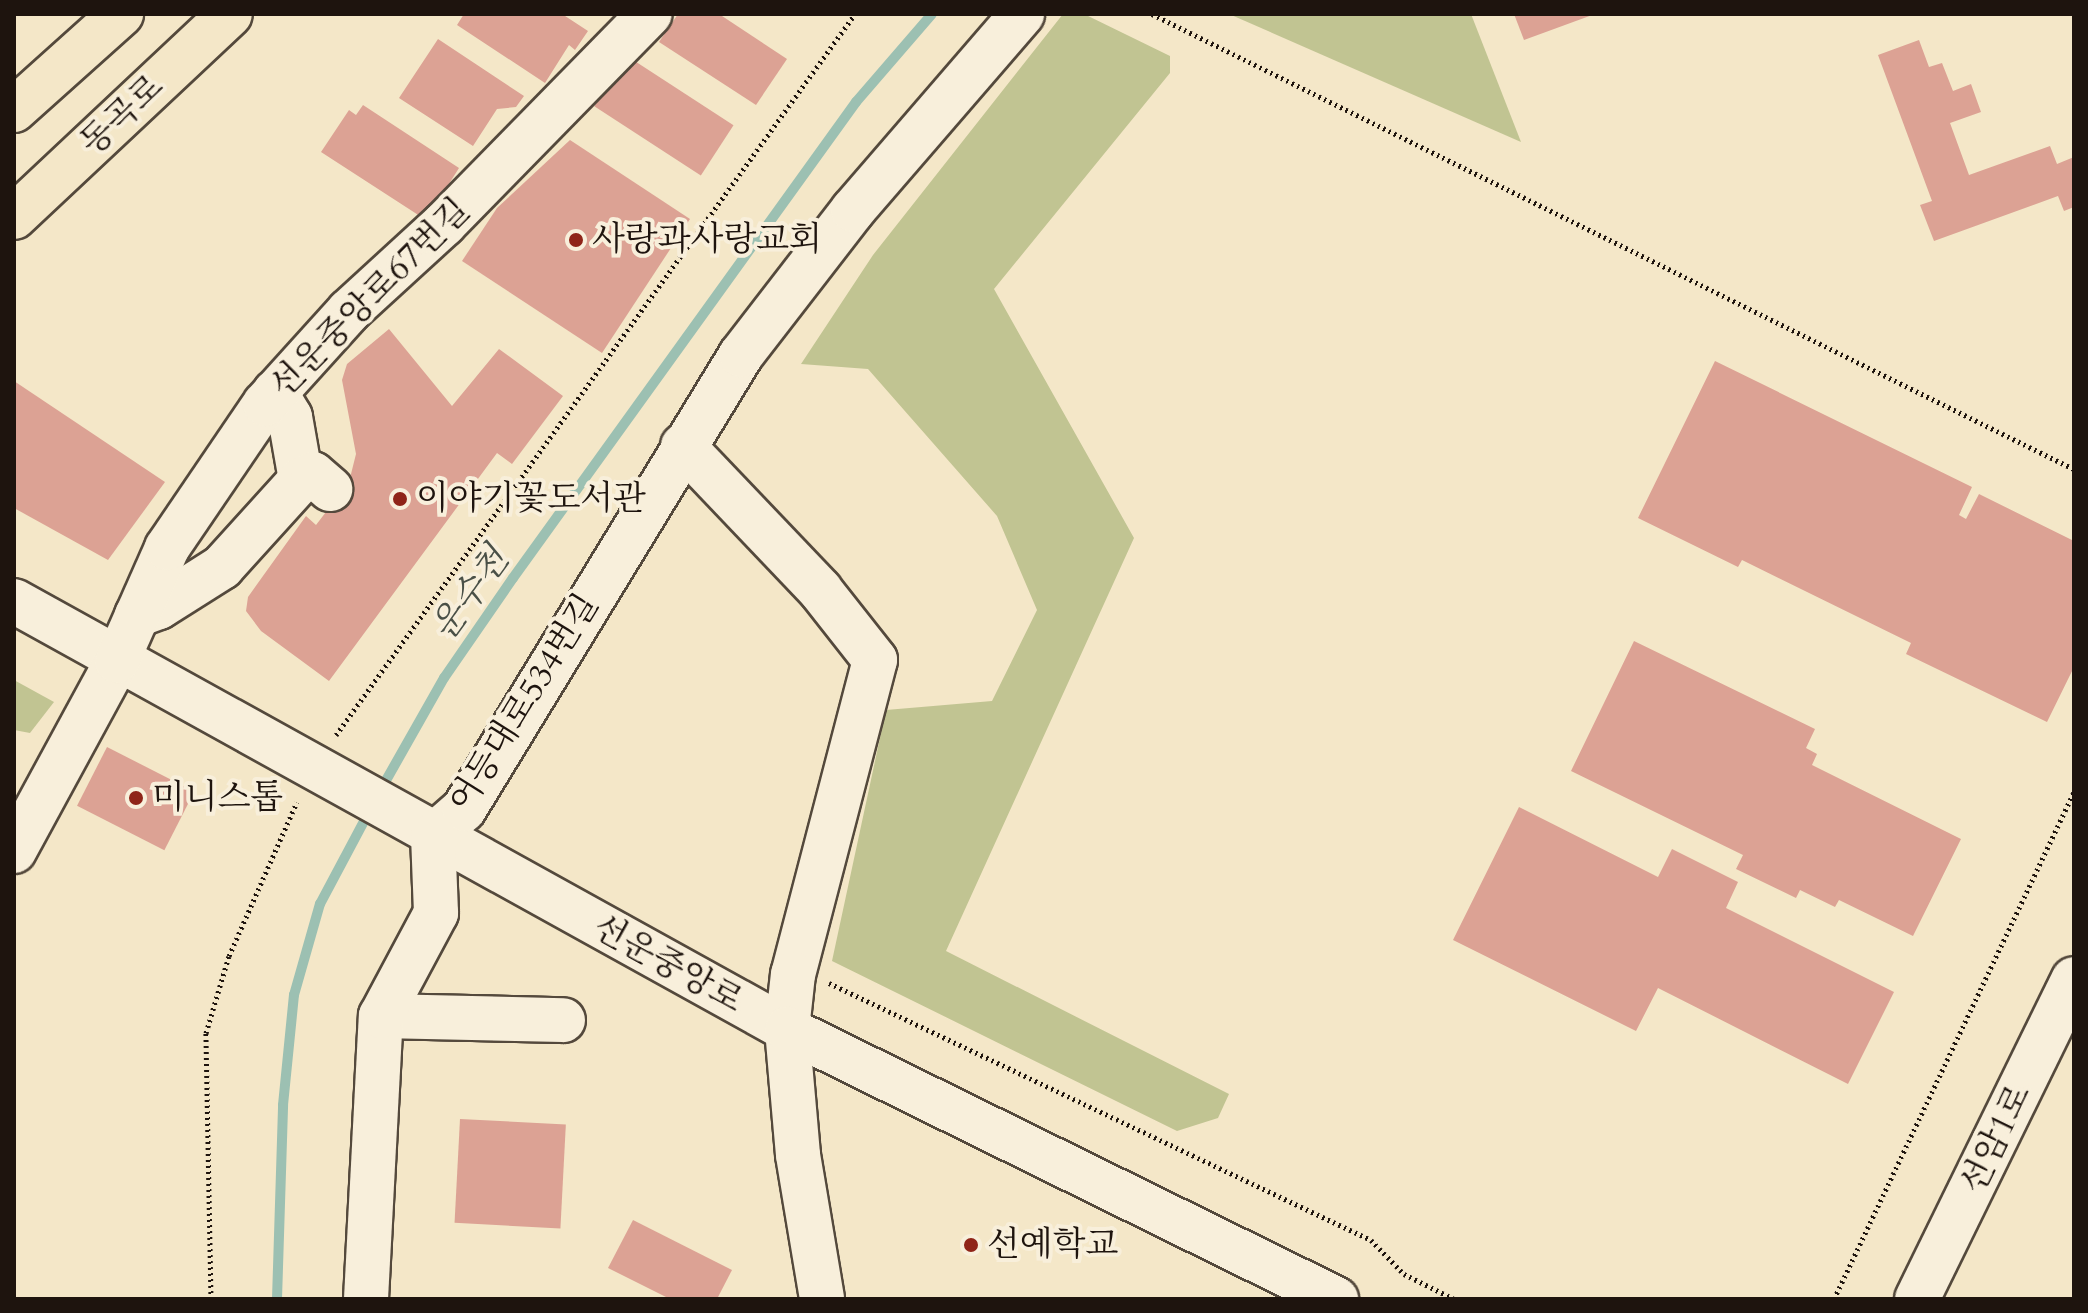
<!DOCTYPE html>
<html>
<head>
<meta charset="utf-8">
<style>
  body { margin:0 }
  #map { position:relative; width:2088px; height:1313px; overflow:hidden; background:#f4e7c8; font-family:Cardo,"Noto Serif KR",serif }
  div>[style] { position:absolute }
  .green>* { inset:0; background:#c1c492 }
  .stream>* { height:10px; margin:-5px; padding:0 5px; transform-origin:5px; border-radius:5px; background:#9cc0b2 }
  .building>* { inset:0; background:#dca294; transform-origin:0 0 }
  .path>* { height:5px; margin-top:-2.5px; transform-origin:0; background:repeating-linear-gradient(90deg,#1e140e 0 2px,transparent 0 6px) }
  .roads { filter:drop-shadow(2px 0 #54493c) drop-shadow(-2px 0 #54493c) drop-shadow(0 2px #54493c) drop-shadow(0 -2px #54493c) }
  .minor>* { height:44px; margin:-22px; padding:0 22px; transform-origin:22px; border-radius:22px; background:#f8efdb }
  .major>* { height:44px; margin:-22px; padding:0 22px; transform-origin:22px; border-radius:22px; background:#f4e7c8 }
  .dots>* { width:22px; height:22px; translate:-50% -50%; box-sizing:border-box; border:4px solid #f8efdb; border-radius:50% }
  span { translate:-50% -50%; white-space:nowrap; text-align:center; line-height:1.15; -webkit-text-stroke:8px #f8efdb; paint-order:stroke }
  .street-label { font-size:34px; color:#1e140e }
  .poi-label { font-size:34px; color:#1e140e }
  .left { translate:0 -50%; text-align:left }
  .water-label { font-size:36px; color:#4a5047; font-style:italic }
  .frame { position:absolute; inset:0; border:16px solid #1e140e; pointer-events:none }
</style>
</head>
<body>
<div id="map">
  <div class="green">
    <i style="clip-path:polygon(1063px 14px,1084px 14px,1170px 56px,1170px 73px,994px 289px,1134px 538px,946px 951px,1229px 1094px,1218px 1118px,1177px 1131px,832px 961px,886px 710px,992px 701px,1037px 610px,997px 516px,868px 369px,801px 364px,873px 255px)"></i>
    <i style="clip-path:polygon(1229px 14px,1471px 14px,1521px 142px)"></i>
    <i style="clip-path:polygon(14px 680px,54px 702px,30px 733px,14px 730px)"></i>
  </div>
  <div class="stream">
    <i style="left:380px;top:791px;width:130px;rotate:-60.5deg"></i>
    <i style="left:444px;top:678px;width:121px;rotate:-55.4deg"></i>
    <i style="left:513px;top:578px;width:587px;rotate:-54.22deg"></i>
    <i style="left:856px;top:102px;width:116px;rotate:-49.2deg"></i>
    <i style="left:277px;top:1299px;width:194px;rotate:-88.2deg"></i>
    <i style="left:283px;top:1105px;width:111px;rotate:-84.3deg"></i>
    <i style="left:294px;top:995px;width:95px;rotate:-74.1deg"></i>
    <i style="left:320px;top:904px;width:109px;rotate:-62deg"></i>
  </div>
  <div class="building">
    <i style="clip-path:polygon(464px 14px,562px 14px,588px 31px,575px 50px,569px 45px,545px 83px,457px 25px)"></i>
    <i style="clip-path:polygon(678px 14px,719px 14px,787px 59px,756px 105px,659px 42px)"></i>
    <i style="clip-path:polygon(1514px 14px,1595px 14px,1524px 40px)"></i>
    <i style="clip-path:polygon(438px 39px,524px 96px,516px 107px,497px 109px,473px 146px,399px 98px)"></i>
    <i style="clip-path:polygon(1919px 40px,1929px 67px,1942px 63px,1953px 91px,1971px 84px,1981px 112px,1950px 123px,1969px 175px,2050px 146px,2057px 164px,2074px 157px,2074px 207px,2064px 211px,2058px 196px,1934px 241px,1920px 205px,1932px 201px,1878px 55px)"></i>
    <i style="left:627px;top:56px;width:127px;height:60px;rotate:33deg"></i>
    <i style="clip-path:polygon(363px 105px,459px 168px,426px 220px,321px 152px,349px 110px,356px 115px)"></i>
    <i style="clip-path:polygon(570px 140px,690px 219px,602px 353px,462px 261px,497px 208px)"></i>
    <i style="clip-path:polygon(389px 329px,452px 406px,499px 349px,563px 396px,512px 464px,497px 453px,329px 681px,261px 631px,246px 611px,248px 597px,306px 516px,316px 525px,349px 482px,356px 454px,342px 380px,347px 364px)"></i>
    <i style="clip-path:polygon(1715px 361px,1972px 487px,1959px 515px,1966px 519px,1979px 494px,2074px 541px,2074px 667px,2047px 722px,1906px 654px,1911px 643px,1742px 560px,1738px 567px,1638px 518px)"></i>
    <i style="clip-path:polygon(14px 381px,165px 482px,108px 560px,14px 508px)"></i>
    <i style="clip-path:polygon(1634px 641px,1815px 729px,1806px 748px,1817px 754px,1812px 765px,1961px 839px,1913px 936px,1839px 900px,1835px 907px,1800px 890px,1796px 898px,1736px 869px,1743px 855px,1571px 771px)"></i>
    <i style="left:107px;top:747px;width:98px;height:66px;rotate:27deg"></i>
    <i style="clip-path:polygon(1519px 807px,1658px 877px,1672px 849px,1738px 882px,1726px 908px,1894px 992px,1848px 1084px,1658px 988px,1636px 1031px,1453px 940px)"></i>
    <i style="left:460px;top:1119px;width:106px;height:104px;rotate:3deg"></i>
    <i style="clip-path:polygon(633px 1220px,732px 1270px,717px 1299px,670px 1299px,608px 1268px)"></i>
  </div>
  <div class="path">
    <i style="left:1152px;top:14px;width:1028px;rotate:26.27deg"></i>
    <i style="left:336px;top:735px;width:888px;rotate:-54.25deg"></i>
    <i style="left:829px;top:983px;width:600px;rotate:25.37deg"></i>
    <i style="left:1371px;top:1240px;width:47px;rotate:45.9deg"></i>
    <i style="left:1404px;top:1274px;width:56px;rotate:26.6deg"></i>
    <i style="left:211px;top:1299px;width:266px;rotate:-91.1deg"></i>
    <i style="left:206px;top:1033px;width:80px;rotate:-73.4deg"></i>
    <i style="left:229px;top:956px;width:168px;rotate:-66.2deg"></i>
    <i style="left:1834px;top:1299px;width:561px;rotate:-64.67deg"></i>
  </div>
  <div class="roads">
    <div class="minor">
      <i style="left:275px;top:392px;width:29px;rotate:59deg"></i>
      <i style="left:290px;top:417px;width:64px;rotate:80.1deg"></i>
      <i style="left:683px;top:446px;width:199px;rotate:46.4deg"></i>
      <i style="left:820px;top:590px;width:89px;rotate:51.8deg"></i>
      <i style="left:875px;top:660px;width:325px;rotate:104.6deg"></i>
      <i style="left:793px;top:974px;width:55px;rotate:96.2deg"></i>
      <i style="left:787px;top:1029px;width:126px;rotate:85deg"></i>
      <i style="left:798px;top:1155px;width:146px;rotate:80.5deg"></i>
      <i style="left:14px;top:601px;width:884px;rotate:28.97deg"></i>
      <i style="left:787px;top:1029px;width:612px;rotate:26.19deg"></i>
      <i style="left:137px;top:615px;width:23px;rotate:-20deg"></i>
      <i style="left:159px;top:607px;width:75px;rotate:-32.4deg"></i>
      <i style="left:222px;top:567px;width:118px;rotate:-47.8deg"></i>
      <i style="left:301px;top:480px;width:13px;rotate:-27deg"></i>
      <i style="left:313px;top:474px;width:23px;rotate:41deg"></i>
      <i style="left:433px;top:836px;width:41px;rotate:-41.1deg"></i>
      <i style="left:464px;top:809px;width:532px;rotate:-58.61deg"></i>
      <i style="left:741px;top:355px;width:183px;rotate:-52.3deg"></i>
      <i style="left:853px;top:210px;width:259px;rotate:-49.2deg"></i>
      <i style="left:14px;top:851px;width:216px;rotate:-61.5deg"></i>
      <i style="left:117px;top:661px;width:124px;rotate:-66.1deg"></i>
      <i style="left:167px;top:548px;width:174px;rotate:-55.8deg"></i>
      <i style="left:265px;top:404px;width:125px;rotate:-47.9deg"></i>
      <i style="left:349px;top:311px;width:129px;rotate:-42.5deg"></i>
      <i style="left:444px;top:224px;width:294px;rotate:-45.6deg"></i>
      <i style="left:381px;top:1016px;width:182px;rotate:1.3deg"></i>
      <i style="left:366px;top:1299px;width:283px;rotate:-87deg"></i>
      <i style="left:381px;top:1016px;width:117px;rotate:-61.9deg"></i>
      <i style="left:436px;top:913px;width:77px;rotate:-92.2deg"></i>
      <i style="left:1917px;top:1299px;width:356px;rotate:-63.9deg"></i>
    </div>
    <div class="major">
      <i style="left:14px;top:110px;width:144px;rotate:-41.9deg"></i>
      <i style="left:14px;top:217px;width:296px;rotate:-43.2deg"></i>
    </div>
  </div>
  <div class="dots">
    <i style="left:576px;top:240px;background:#8f2418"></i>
    <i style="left:400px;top:499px;background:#8f2418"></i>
    <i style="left:136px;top:798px;background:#8f2418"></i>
    <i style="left:971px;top:1245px;background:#8f2418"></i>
  </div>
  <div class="street-label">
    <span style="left:122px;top:115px;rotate:-43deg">동곡로</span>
    <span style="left:370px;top:298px;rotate:-45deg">선운중앙로67번길</span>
    <span style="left:524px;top:703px;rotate:-58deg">어등대로534번길</span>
    <span style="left:668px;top:964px;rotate:29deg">선운중앙로</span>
    <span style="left:1996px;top:1139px;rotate:-64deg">선암1로</span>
  </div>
  <div class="poi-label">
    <span class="left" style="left:592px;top:240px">사랑과사랑교회</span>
    <span class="left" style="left:416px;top:499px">이야기꽃도서관</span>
    <span class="left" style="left:152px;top:798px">미니스톱</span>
    <span class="left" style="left:987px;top:1245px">선예학교</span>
  </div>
  <div class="water-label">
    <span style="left:470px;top:594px;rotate:-54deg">운수천</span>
  </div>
  <div class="frame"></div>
</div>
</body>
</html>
